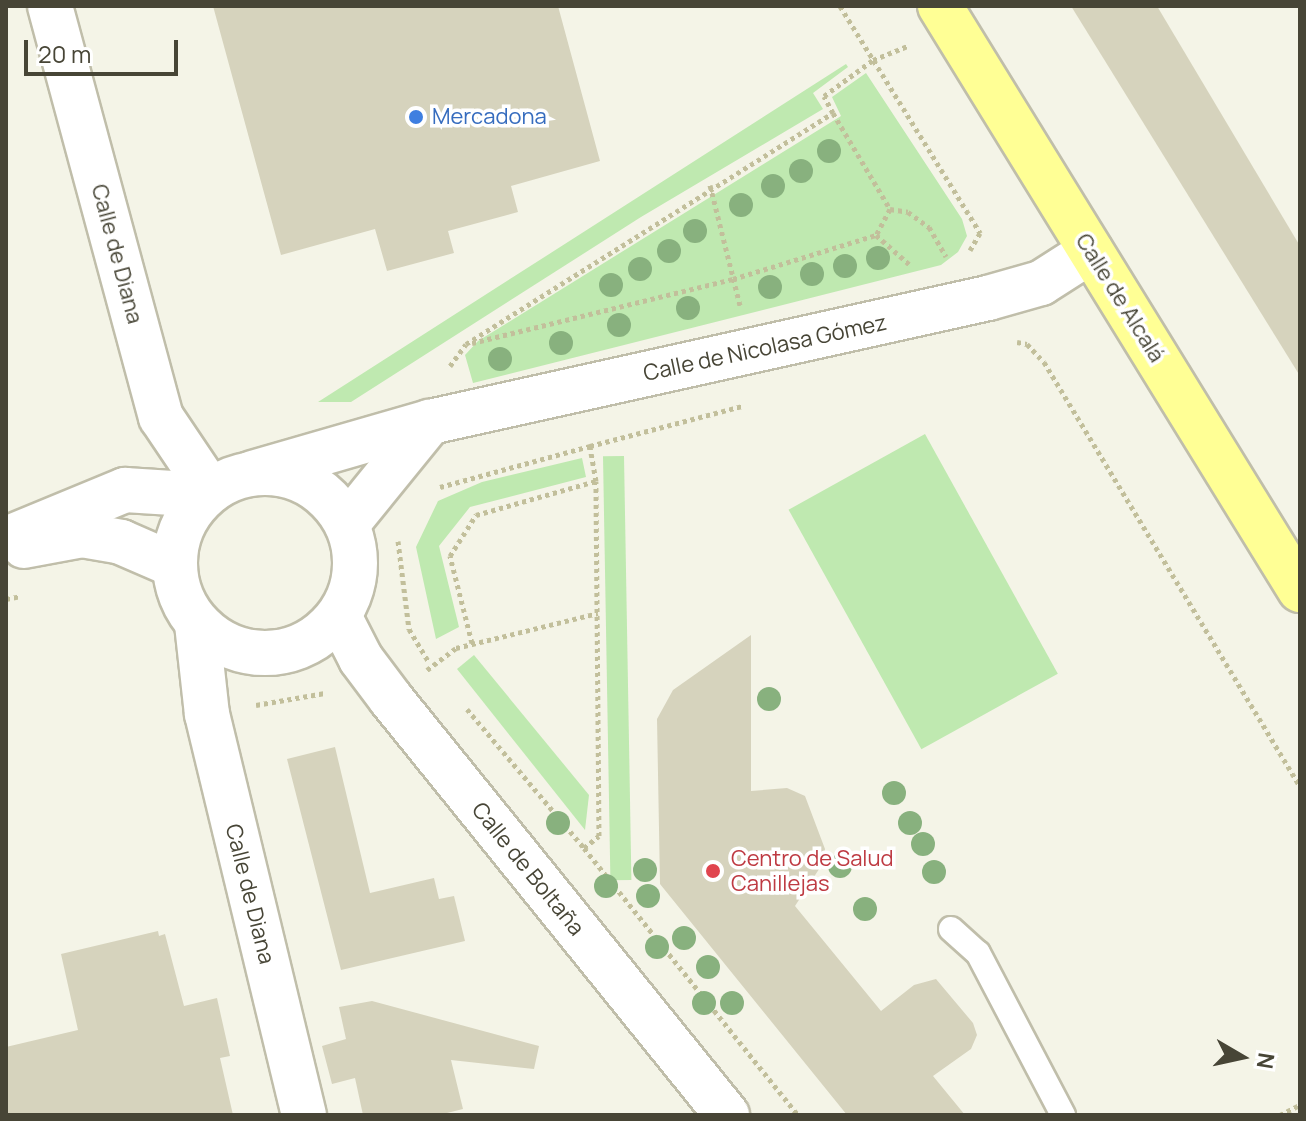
<!DOCTYPE html>
<html>
<head>
<meta charset="utf-8">
<style>
  body { margin:0 }
  #map { position:relative; width:1306px; height:1121px; overflow:hidden; background:#f4f4e7; font-family:Manrope,sans-serif }
  div>[style] { position:absolute }
  .green>* { inset:0; background:#bfe9b0; transform-origin:0 0 }
  .building>* { inset:0; background:#d6d3bd }
  .path>* { height:5px; margin-top:-2.5px; transform-origin:0; background:repeating-linear-gradient(90deg,#c2bf9b 0 4px,transparent 0 8px) }
  .roads { filter:drop-shadow(2px 0 #c0beaa) drop-shadow(-2px 0 #c0beaa) drop-shadow(0 2px #c0beaa) drop-shadow(0 -2px #c0beaa) }
  .lane>* { height:24px; margin:-12px; padding:0 12px; transform-origin:12px; border-radius:12px; background:#fff }
  .street>* { height:44px; margin:-22px; padding:0 22px; transform-origin:22px; border-radius:22px; background:#fff }
  .street>.ring { margin:-22px; padding:0; box-sizing:content-box; background:none; border:44px solid #fff; border-radius:50% }
  .primary>* { height:44px; margin:-22px; padding:0 22px; transform-origin:22px; border-radius:22px; background:#ffff95 }
  .trees>* { width:24px; height:24px; margin:-12px; border-radius:50%; background:#88b17e }
  .dots>* { width:22px; height:22px; translate:-50% -50%; box-sizing:border-box; border:4px solid #fff; border-radius:50% }
  span { translate:-50% -50%; white-space:nowrap; text-align:center; line-height:1.15; -webkit-text-stroke:7px #fff; paint-order:stroke }
  .shop-label { font-size:22px; color:#366cbe }
  .left { translate:0 -50%; text-align:left }
  .street-label { font-size:22px; color:#474536 }
  .health-label { font-size:22px; color:#be3a42 }
  .frame { position:absolute; inset:0; border:8px solid #474536; pointer-events:none }
  .north { position:absolute; left:1202px; top:1017px; width:80px; height:80px; -webkit-text-stroke:6px #fff; paint-order:stroke; rotate:99deg; font-size:22px; font-weight:700; line-height:32px; text-align:center; color:#474536 }
  .north::after { content:''; display:block; margin:auto; width:28px; height:36px; background:#474536; clip-path:polygon(50% 0,100% 100%,50% 72%,0 100%) }
  .scale { position:absolute; left:24px; top:40px; width:154px; height:36px; box-sizing:border-box; border:4px solid #474536; border-top:0; padding-left:10px; font-size:24px; line-height:28px; white-space:nowrap; color:#474536; -webkit-text-stroke:6px #fff; paint-order:stroke }
</style>
</head>
<body>
<div id="map">
  <div class="green">
    <i style="clip-path:polygon(846px 64px,848px 67px,813px 93px,823px 109px,641px 217px,351px 402px,318px 402px)"></i>
    <i style="clip-path:polygon(866px 73px,962px 219px,967px 236px,958px 252px,941px 265px,473px 383px,465px 355px,478px 341px,841px 116px,832px 97px)"></i>
    <i style="left:925px;top:434px;width:274px;height:156px;rotate:61deg"></i>
    <i style="left:624px;top:456px;width:424px;height:21px;rotate:89deg"></i>
    <i style="clip-path:polygon(582px 458px,586px 477px,470px 507px,439px 546px,459px 627px,436px 639px,416px 547px,438px 501px,482px 482px)"></i>
    <i style="clip-path:polygon(474px 655px,589px 795px,585px 830px,457px 669px)"></i>
  </div>
  <div class="building">
    <i style="clip-path:polygon(213px 6px,558px 6px,600px 161px,511px 186px,518px 212px,448px 231px,454px 253px,387px 271px,375px 229px,281px 255px)"></i>
    <i style="clip-path:polygon(1071px 6px,1157px 6px,1300px 246px,1300px 376px)"></i>
    <i style="clip-path:polygon(751px 635px,751px 791px,787px 788px,805px 796px,825px 849px,823px 863px,795px 906px,881px 1011px,914px 985px,936px 979px,973px 1023px,977px 1035px,971px 1049px,933px 1076px,965px 1115px,847px 1115px,660px 884px,657px 719px,673px 690px)"></i>
    <i style="clip-path:polygon(335px 747px,370px 893px,434px 878px,439px 899px,454px 896px,465px 941px,341px 970px,287px 759px)"></i>
    <i style="clip-path:polygon(158px 931px,159px 936px,165px 934px,184px 1006px,217px 998px,230px 1056px,220px 1058px,233px 1115px,6px 1115px,6px 1047px,78px 1030px,61px 954px)"></i>
    <i style="clip-path:polygon(372px 1001px,539px 1046px,534px 1069px,451px 1060px,463px 1109px,439px 1115px,363px 1115px,355px 1078px,332px 1084px,322px 1046px,346px 1039px,339px 1007px)"></i>
  </div>
  <div class="path">
    <i style="left:840px;top:6px;width:267px;rotate:58.3deg"></i>
    <i style="left:980px;top:233px;width:20px;rotate:120deg"></i>
    <i style="left:833px;top:113px;width:112px;rotate:59.3deg"></i>
    <i style="left:890px;top:209px;width:30px;rotate:118deg"></i>
    <i style="left:876px;top:235px;width:44px;rotate:41.3deg"></i>
    <i style="left:710px;top:185px;width:124px;rotate:76deg"></i>
    <i style="left:890px;top:209px;width:18px;rotate:9deg"></i>
    <i style="left:908px;top:212px;width:26px;rotate:36deg"></i>
    <i style="left:929px;top:227px;width:34px;rotate:60deg"></i>
    <i style="left:1017px;top:342px;width:10px;rotate:11deg"></i>
    <i style="left:1027px;top:344px;width:25px;rotate:47deg"></i>
    <i style="left:1044px;top:362px;width:496px;rotate:58.9deg"></i>
    <i style="left:472px;top:343px;width:269px;rotate:-13.8deg"></i>
    <i style="left:733px;top:279px;width:150px;rotate:-17.1deg"></i>
    <i style="left:450px;top:366px;width:27px;rotate:-54deg"></i>
    <i style="left:466px;top:344px;width:434px;rotate:-32.2deg"></i>
    <i style="left:833px;top:113px;width:19px;rotate:-118deg"></i>
    <i style="left:824px;top:96px;width:61px;rotate:-36.3deg"></i>
    <i style="left:873px;top:60px;width:37px;rotate:-22deg"></i>
    <i style="left:440px;top:487px;width:156px;rotate:-15.3deg"></i>
    <i style="left:398px;top:541px;width:89px;rotate:82.9deg"></i>
    <i style="left:409px;top:629px;width:37px;rotate:59deg"></i>
    <i style="left:6px;top:599px;width:15px;rotate:-11deg"></i>
    <i style="left:472px;top:643px;width:90px;rotate:-104.2deg"></i>
    <i style="left:450px;top:556px;width:49px;rotate:-57.6deg"></i>
    <i style="left:476px;top:515px;width:125px;rotate:-15.8deg"></i>
    <i style="left:427px;top:670px;width:36px;rotate:-37deg"></i>
    <i style="left:456px;top:648px;width:146px;rotate:-13.8deg"></i>
    <i style="left:256px;top:705px;width:70px;rotate:-9.9deg"></i>
    <i style="left:467px;top:709px;width:182px;rotate:49.9deg"></i>
    <i style="left:584px;top:848px;width:19px;rotate:-39deg"></i>
    <i style="left:599px;top:836px;width:355px;rotate:-90.5deg"></i>
    <i style="left:596px;top:481px;width:36px;rotate:-100deg"></i>
    <i style="left:590px;top:446px;width:158px;rotate:-14.7deg"></i>
    <i style="left:584px;top:848px;width:342px;rotate:51.3deg"></i>
    <i style="left:1280px;top:1115px;width:22px;rotate:-27deg"></i>
  </div>
  <div class="roads">
    <div class="lane">
      <i style="left:951px;top:929px;width:36px;rotate:42deg"></i>
      <i style="left:978px;top:953px;width:183px;rotate:62.3deg"></i>
    </div>
    <div class="street">
      <i style="left:50px;top:6px;width:426px;rotate:74.9deg"></i>
      <i style="left:161px;top:417px;width:88px;rotate:56.1deg"></i>
      <i class="ring" style="left:175px;top:473px;width:136px;height:136px"></i>
      <i style="left:253px;top:473px;width:184px;rotate:-16.1deg"></i>
      <i style="left:430px;top:422px;width:572px;rotate:-12.53deg"></i>
      <i style="left:988px;top:298px;width:55px;rotate:-15.8deg"></i>
      <i style="left:1041px;top:283px;width:59px;rotate:-32.6deg"></i>
      <i style="left:347px;top:524px;width:132px;rotate:-50.9deg"></i>
      <i style="left:6px;top:539px;width:129px;rotate:-22.4deg"></i>
      <i style="left:125px;top:490px;width:79px;rotate:3.6deg"></i>
      <i style="left:24px;top:546px;width:59px;rotate:-10.7deg"></i>
      <i style="left:82px;top:535px;width:40px;rotate:10deg"></i>
      <i style="left:121px;top:542px;width:58px;rotate:23.5deg"></i>
      <i style="left:339px;top:616px;width:48px;rotate:62.9deg"></i>
      <i style="left:361px;top:659px;width:50px;rotate:53.1deg"></i>
      <i style="left:391px;top:699px;width:535px;rotate:51.07deg"></i>
      <i style="left:197px;top:624px;width:91px;rotate:83.7deg"></i>
      <i style="left:207px;top:714px;width:413px;rotate:76.4deg"></i>
    </div>
    <div class="primary">
      <i style="left:940px;top:6px;width:686px;rotate:58.35deg"></i>
    </div>
  </div>
  <div class="trees">
    <i style="left:829px;top:151px"></i>
    <i style="left:801px;top:171px"></i>
    <i style="left:773px;top:186px"></i>
    <i style="left:741px;top:205px"></i>
    <i style="left:695px;top:231px"></i>
    <i style="left:669px;top:251px"></i>
    <i style="left:878px;top:258px"></i>
    <i style="left:845px;top:266px"></i>
    <i style="left:640px;top:269px"></i>
    <i style="left:812px;top:274px"></i>
    <i style="left:611px;top:285px"></i>
    <i style="left:770px;top:287px"></i>
    <i style="left:688px;top:308px"></i>
    <i style="left:619px;top:325px"></i>
    <i style="left:561px;top:343px"></i>
    <i style="left:500px;top:359px"></i>
    <i style="left:769px;top:699px"></i>
    <i style="left:894px;top:793px"></i>
    <i style="left:558px;top:823px"></i>
    <i style="left:910px;top:823px"></i>
    <i style="left:923px;top:844px"></i>
    <i style="left:840px;top:866px"></i>
    <i style="left:645px;top:870px"></i>
    <i style="left:934px;top:872px"></i>
    <i style="left:606px;top:886px"></i>
    <i style="left:648px;top:896px"></i>
    <i style="left:865px;top:909px"></i>
    <i style="left:684px;top:938px"></i>
    <i style="left:657px;top:947px"></i>
    <i style="left:708px;top:967px"></i>
    <i style="left:704px;top:1003px"></i>
    <i style="left:732px;top:1003px"></i>
  </div>
  <div class="dots">
    <i style="left:416px;top:117px;background:#3f7fe0"></i>
    <i style="left:713px;top:871px;background:#e0444e"></i>
  </div>
  <div class="shop-label">
    <span class="left" style="left:432px;top:117px">Mercadona</span>
  </div>
  <div class="street-label">
    <span style="left:117px;top:254px;rotate:75deg">Calle de Diana</span>
    <span style="left:1120px;top:298px;rotate:58deg">Calle de Alcalá</span>
    <span style="left:765px;top:348px;rotate:-12deg">Calle de Nicolasa Gómez</span>
    <span style="left:528px;top:869px;rotate:51deg">Calle de Boltaña</span>
    <span style="left:250px;top:894px;rotate:76deg">Calle de Diana</span>
  </div>
  <div class="health-label">
    <span class="left" style="left:731px;top:871px">Centro de Salud<br>Canillejas</span>
  </div>
  <div class="frame"></div>
  <div class="north">N</div>
  <div class="scale">20 m</div>
</div>
</body>
</html>
